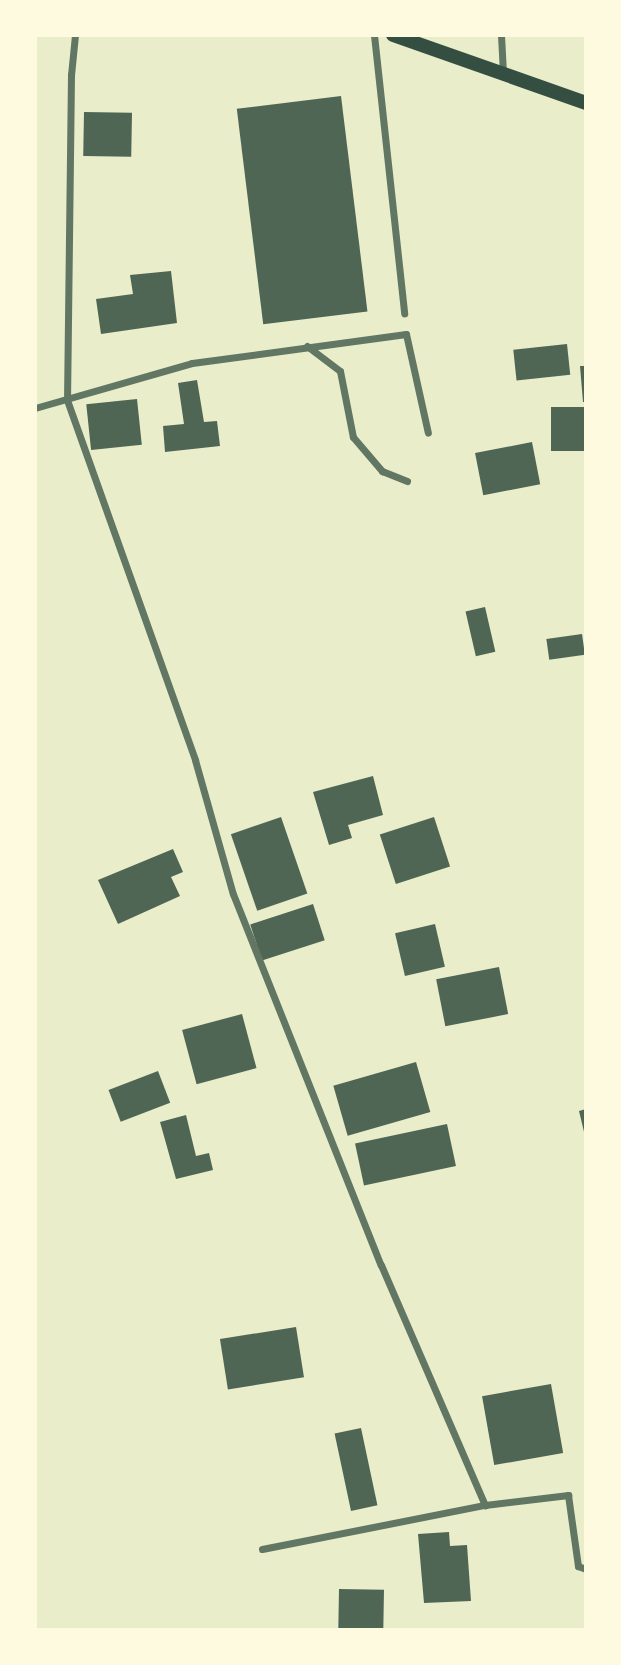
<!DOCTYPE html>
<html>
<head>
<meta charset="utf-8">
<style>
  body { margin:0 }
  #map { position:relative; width:621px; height:1665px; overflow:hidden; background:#e9edc9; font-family:"Work Sans",sans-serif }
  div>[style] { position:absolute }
  .building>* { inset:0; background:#4f6655; transform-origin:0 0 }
  .minor>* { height:7px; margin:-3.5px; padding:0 3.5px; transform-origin:3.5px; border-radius:3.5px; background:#617663 }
  .secondary>* { height:14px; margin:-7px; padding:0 7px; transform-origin:7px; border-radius:7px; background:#344e41 }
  span { translate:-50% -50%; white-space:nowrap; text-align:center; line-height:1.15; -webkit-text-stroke:7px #fefae0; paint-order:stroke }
  .frame { position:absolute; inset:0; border:37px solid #fefae0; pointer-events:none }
</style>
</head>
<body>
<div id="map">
  <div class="building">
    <i style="left:341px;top:96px;width:217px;height:105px;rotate:83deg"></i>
    <i style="left:84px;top:112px;width:48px;height:44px;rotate:1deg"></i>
    <i style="clip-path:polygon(171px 271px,177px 323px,101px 334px,96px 299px,133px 294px,130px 275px)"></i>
    <i style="left:567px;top:344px;width:31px;height:54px;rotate:84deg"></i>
    <i style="clip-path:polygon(580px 366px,586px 366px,586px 402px,583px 402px)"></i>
    <i style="clip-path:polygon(197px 380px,204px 422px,217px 421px,220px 446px,165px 452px,163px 426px,184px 424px,178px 383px)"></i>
    <i style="left:137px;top:399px;width:46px;height:51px;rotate:84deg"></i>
    <i style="left:586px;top:407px;width:44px;height:35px;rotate:90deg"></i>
    <i style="left:532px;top:442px;width:43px;height:58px;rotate:79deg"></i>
    <i style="left:485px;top:607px;width:46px;height:20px;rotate:77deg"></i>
    <i style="left:582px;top:634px;width:21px;height:36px;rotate:82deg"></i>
    <i style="clip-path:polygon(373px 776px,383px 815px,348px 825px,352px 838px,329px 845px,313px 792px)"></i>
    <i style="left:281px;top:817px;width:81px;height:53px;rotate:71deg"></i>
    <i style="left:434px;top:817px;width:52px;height:57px;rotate:72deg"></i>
    <i style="clip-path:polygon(173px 849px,183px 872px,171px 877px,180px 896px,118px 924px,98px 880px)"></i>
    <i style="left:313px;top:904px;width:38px;height:66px;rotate:72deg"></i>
    <i style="left:435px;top:924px;width:44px;height:41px;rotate:77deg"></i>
    <i style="left:499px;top:967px;width:48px;height:64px;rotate:79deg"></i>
    <i style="left:242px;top:1014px;width:56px;height:62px;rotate:75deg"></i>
    <i style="left:416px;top:1062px;width:52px;height:86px;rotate:74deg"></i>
    <i style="left:158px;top:1071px;width:34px;height:53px;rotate:69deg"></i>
    <i style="clip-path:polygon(586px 1109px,586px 1135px,585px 1136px,579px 1111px)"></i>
    <i style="clip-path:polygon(186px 1115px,196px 1156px,209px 1153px,213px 1170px,176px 1179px,160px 1122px)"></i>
    <i style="left:447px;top:1124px;width:43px;height:94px;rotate:78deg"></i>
    <i style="left:296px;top:1327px;width:51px;height:77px;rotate:81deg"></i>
    <i style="left:551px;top:1384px;width:70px;height:70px;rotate:80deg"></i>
    <i style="left:361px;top:1428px;width:79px;height:27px;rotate:78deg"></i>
    <i style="clip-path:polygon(449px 1532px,450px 1546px,467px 1545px,471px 1601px,424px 1603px,418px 1534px)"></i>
    <i style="left:339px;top:1589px;width:45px;height:41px;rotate:1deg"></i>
  </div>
  <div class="minor">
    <i style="left:75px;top:35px;width:40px;rotate:95.7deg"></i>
    <i style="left:71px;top:75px;width:325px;rotate:90.7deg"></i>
    <i style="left:67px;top:400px;width:382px;rotate:70.4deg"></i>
    <i style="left:195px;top:760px;width:139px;rotate:74.2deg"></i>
    <i style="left:233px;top:894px;width:399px;rotate:68.3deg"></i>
    <i style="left:381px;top:1265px;width:262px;rotate:66.6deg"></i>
    <i style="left:485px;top:1505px;width:84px;rotate:-6.9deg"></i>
    <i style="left:568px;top:1495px;width:72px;rotate:82deg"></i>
    <i style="left:578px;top:1566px;width:9px;rotate:21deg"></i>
    <i style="left:374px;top:35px;width:280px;rotate:83.8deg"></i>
    <i style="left:501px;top:35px;width:37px;rotate:87deg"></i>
    <i style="left:307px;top:346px;width:41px;rotate:37.1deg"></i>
    <i style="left:340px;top:371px;width:67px;rotate:78.9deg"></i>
    <i style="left:353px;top:437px;width:45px;rotate:49.5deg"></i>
    <i style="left:382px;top:471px;width:27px;rotate:22deg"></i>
    <i style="left:35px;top:408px;width:163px;rotate:-16deg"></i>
    <i style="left:192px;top:363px;width:216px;rotate:-7.7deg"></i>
    <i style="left:406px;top:334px;width:101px;rotate:77.5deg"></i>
    <i style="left:262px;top:1549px;width:227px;rotate:-11.2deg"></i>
  </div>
  <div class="secondary">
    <i style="left:393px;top:35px;width:205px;rotate:19.4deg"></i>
  </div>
  <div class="frame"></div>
</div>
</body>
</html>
